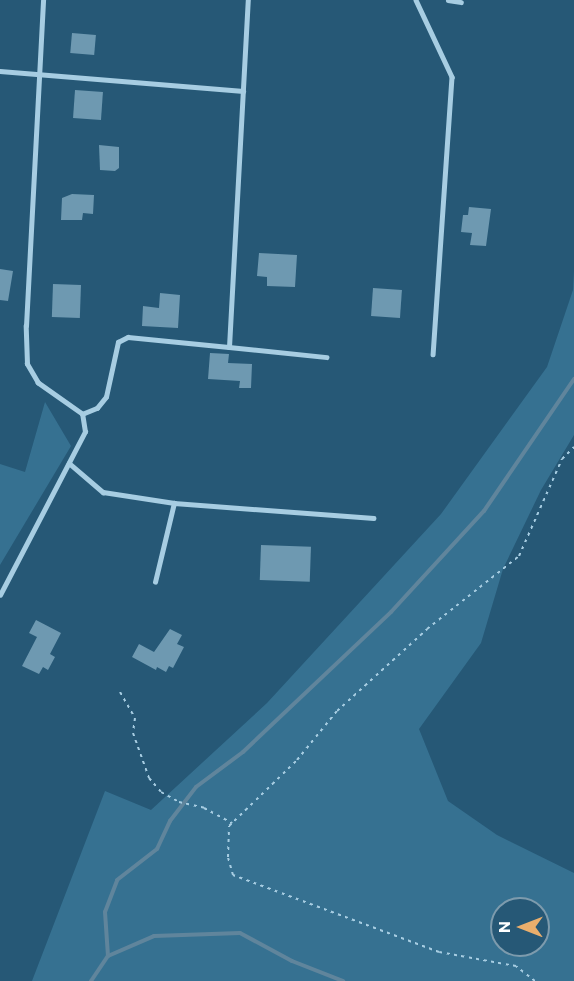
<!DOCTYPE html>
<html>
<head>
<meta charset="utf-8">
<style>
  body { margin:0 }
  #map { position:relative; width:574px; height:981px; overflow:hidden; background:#265876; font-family:Commissioner,sans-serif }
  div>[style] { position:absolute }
  .green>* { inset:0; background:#367191 }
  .stream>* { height:4px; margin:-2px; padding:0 2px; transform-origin:2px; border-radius:2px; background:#60859c }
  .building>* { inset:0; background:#6e99b1; transform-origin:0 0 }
  .path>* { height:2px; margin-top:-1px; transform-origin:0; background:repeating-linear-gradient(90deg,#a7cde2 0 3px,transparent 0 7.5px) }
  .lane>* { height:4.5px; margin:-2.25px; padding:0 2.25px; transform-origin:2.25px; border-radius:2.25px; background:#a7cde2 }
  span { translate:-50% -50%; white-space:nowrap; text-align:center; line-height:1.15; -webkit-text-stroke:4.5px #265876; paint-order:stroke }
  .north { position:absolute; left:490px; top:897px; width:60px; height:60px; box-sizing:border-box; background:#265876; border:2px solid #7d9bad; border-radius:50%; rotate:270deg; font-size:16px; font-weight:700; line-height:24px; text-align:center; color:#fff }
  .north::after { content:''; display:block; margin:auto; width:21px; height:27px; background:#eaae6c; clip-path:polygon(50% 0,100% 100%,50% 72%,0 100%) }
</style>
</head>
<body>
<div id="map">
  <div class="green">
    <i style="clip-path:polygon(evenodd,574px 271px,574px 435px,541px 490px,503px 569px,481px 643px,419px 729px,448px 801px,497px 835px,574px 873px,574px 981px,32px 981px,105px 791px,151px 810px,267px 703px,441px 514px,547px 367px,573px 290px,574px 271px,502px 909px,538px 909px,538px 945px,502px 945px,502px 909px)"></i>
    <i style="clip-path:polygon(45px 402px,71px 446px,0 565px,0 464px,25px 472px)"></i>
  </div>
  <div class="stream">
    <i style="left:108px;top:956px;width:44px;rotate:-93.9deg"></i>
    <i style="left:105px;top:912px;width:34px;rotate:-69deg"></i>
    <i style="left:117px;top:880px;width:51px;rotate:-37.8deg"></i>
    <i style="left:157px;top:849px;width:31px;rotate:-65deg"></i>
    <i style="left:170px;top:821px;width:43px;rotate:-52.6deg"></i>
    <i style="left:196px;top:787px;width:59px;rotate:-36.7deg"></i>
    <i style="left:243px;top:752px;width:204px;rotate:-43.4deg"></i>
    <i style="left:391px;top:612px;width:137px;rotate:-47.4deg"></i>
    <i style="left:484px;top:511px;width:160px;rotate:-55.7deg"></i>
    <i style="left:91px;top:981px;width:30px;rotate:-56deg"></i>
    <i style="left:108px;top:956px;width:50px;rotate:-23.5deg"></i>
    <i style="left:154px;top:936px;width:86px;rotate:-2deg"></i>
    <i style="left:240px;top:933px;width:59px;rotate:28.3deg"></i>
    <i style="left:292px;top:961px;width:55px;rotate:21.4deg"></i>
  </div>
  <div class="building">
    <i style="left:72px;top:33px;width:24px;height:20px;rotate:5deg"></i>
    <i style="left:75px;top:90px;width:28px;height:28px;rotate:4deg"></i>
    <i style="clip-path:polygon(99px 145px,119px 147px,119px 168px,115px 171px,100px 170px)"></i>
    <i style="clip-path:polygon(72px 194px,94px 195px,93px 214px,83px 213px,82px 220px,61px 220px,62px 198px)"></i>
    <i style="clip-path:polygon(469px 207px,491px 209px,486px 246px,470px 245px,472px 233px,461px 232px,463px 215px,468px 215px)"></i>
    <i style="clip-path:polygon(259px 253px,297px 255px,295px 287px,267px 286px,267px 277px,257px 276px)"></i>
    <i style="clip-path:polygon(0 269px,13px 271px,8px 301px,0 300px)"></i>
    <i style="left:53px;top:284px;width:28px;height:33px;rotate:2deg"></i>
    <i style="left:373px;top:288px;width:29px;height:28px;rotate:4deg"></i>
    <i style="clip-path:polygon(160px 293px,180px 295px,178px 328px,142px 326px,143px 306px,159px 308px)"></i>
    <i style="clip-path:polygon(210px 353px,229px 354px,228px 363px,252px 364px,251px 388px,239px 388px,240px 381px,208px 379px)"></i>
    <i style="left:261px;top:545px;width:50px;height:35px;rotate:2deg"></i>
    <i style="clip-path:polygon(36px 620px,61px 633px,50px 654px,55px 657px,48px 670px,43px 667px,39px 674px,22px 666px,37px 637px,29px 633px)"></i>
    <i style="clip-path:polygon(170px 629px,182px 635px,177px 644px,184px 647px,173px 668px,169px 666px,166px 672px,157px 667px,156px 670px,132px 657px,139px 644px,154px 652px)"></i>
  </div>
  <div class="path">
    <i style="left:120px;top:692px;width:30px;rotate:60deg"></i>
    <i style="left:135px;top:718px;width:15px;rotate:98deg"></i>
    <i style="left:133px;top:733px;width:48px;rotate:70.4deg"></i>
    <i style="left:149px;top:778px;width:18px;rotate:49deg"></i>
    <i style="left:161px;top:792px;width:21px;rotate:29deg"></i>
    <i style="left:179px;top:802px;width:26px;rotate:13deg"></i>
    <i style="left:204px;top:808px;width:32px;rotate:28deg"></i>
    <i style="left:535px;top:981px;width:24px;rotate:-142deg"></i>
    <i style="left:516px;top:966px;width:78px;rotate:-169.7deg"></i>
    <i style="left:439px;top:952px;width:220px;rotate:-159.5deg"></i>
    <i style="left:233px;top:875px;width:19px;rotate:-106deg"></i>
    <i style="left:228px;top:857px;width:31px;rotate:-88deg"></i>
    <i style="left:229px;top:826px;width:95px;rotate:-44.1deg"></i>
    <i style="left:297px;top:760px;width:63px;rotate:-50.8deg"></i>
    <i style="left:337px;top:711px;width:122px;rotate:-42.3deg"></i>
    <i style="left:427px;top:629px;width:117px;rotate:-38.4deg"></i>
    <i style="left:519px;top:556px;width:106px;rotate:-66.1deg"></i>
    <i style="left:562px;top:459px;width:17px;rotate:-45deg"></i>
  </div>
  <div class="lane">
    <i style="left:416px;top:0;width:85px;rotate:64.9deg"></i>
    <i style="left:452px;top:77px;width:278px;rotate:93.9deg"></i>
    <i style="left:448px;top:0;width:13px;rotate:9deg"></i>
    <i style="left:0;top:71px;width:244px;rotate:4.7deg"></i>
    <i style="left:229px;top:347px;width:98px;rotate:5.9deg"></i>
    <i style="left:82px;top:414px;width:16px;rotate:-22deg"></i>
    <i style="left:97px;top:408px;width:14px;rotate:-51deg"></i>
    <i style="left:106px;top:397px;width:56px;rotate:-77.7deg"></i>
    <i style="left:118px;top:342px;width:11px;rotate:-27deg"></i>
    <i style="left:128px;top:337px;width:101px;rotate:5.7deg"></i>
    <i style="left:229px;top:347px;width:348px;rotate:-86.9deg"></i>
    <i style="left:69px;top:463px;width:45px;rotate:40.5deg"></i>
    <i style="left:103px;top:492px;width:72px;rotate:8.8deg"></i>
    <i style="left:174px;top:503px;width:200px;rotate:4.3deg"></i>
    <i style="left:155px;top:582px;width:81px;rotate:-76.5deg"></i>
    <i style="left:0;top:595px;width:184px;rotate:-62.5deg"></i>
    <i style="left:85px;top:432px;width:18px;rotate:-99deg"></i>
    <i style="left:82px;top:414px;width:54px;rotate:-144.8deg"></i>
    <i style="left:38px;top:383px;width:22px;rotate:-120deg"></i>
    <i style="left:27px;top:364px;width:38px;rotate:-92deg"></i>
    <i style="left:26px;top:326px;width:326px;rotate:-87deg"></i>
  </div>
  <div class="north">N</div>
</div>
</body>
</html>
